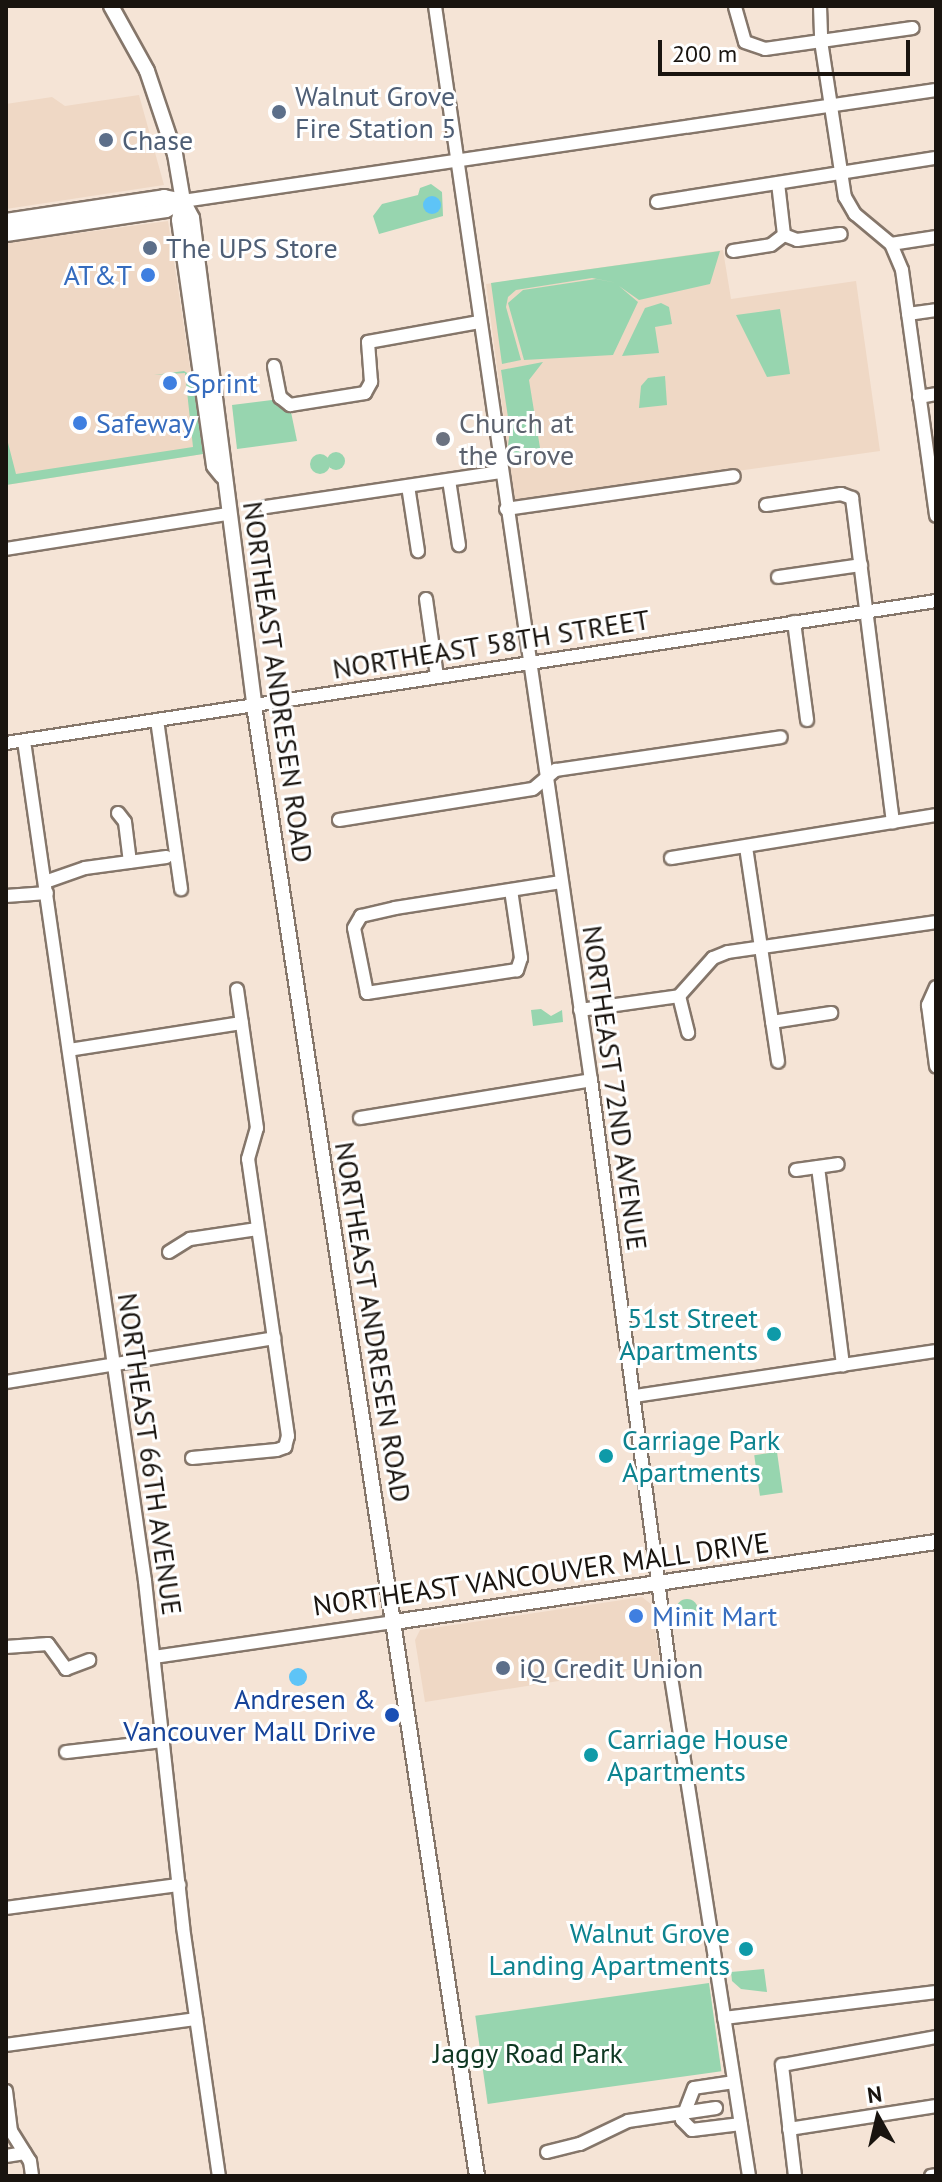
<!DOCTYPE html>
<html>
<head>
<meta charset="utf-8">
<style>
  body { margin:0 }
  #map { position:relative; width:942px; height:2182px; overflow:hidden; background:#f5e4d6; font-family:"PT Sans",sans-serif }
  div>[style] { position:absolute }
  .built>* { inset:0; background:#efd8c5 }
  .green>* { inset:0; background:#97d5af; transform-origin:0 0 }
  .round { border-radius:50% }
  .water>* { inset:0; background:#5ec4f7 }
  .roads { filter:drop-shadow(2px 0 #85766a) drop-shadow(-2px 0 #85766a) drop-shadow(0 2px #85766a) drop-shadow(0 -2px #85766a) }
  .minor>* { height:12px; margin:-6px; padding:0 6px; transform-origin:6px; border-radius:6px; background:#fff }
  .major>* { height:14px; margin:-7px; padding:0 7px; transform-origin:7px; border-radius:7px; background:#fff }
  .dots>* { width:22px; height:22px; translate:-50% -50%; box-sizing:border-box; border:4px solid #fff; border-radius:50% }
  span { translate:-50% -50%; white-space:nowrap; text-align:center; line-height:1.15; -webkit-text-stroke:6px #fff; paint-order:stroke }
  .service-label { font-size:28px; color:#4e5e75 }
  .left { translate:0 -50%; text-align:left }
  .shop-label { font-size:28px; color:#366cbe }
  .right { translate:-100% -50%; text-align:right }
  .worship-label { font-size:28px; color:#5b616d }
  .street-label { font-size:28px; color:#19140f }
  .culture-label { font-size:28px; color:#0d838f }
  .transit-label { font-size:28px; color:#164399 }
  .park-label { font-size:28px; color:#0e3722 }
  .frame { position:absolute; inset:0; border:8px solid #19140f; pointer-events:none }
  .north { position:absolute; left:838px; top:2078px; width:80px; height:80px; -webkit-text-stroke:6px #fff; paint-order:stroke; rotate:352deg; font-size:22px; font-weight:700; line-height:32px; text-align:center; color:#19140f }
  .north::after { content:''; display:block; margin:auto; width:28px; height:36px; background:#19140f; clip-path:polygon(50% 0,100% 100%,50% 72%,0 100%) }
  .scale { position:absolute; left:658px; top:40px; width:252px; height:36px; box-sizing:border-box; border:4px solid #19140f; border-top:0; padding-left:10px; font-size:24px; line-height:28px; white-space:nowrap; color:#19140f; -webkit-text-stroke:6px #fff; paint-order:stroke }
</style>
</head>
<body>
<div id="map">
  <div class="built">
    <i style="clip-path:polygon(139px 95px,164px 185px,6px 209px,6px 104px,52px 97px,65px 106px)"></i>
    <i style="clip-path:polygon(168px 221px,203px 454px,6px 485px,6px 243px)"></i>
    <i style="clip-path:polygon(723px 250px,731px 299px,856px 281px,880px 451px,515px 502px,486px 284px)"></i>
    <i style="clip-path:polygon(642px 1597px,652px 1605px,660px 1665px,425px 1702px,415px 1640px,420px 1630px)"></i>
  </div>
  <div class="green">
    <i style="clip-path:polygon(431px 184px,442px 192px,443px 216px,379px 234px,373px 216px,382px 204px,418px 195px,420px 188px)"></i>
    <i style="clip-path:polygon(720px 251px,710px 284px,639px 300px,619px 286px,638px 302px,613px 355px,524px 360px,508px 303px,523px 290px,596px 279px,617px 283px,592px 278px,516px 290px,508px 297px,506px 307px,521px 360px,502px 364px,491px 283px)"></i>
    <i style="clip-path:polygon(661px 303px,669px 307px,672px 324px,655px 327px,659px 353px,622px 356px,645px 308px)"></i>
    <i style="clip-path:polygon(780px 309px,790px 374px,767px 377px,736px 315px)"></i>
    <i style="clip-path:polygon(543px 362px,529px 380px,541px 454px,520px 462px,507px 453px,510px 431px,501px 370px)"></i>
    <i style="clip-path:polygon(184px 371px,192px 376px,203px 454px,6px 485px,6px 435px,16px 474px,193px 447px,185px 373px,154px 375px)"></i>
    <i style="clip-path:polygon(665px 376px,667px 405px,639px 408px,641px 386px,648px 378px)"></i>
    <i style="clip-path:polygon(272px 400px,291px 412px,297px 441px,237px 449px,232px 405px)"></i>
    <i class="round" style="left:327px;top:452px;width:18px;height:18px"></i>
    <i class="round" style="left:310px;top:454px;width:20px;height:20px"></i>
    <i style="clip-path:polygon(541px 1009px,551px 1016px,562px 1010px,563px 1022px,533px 1026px,531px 1010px)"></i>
    <i style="left:777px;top:1452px;width:41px;height:23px;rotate:82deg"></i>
    <i class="round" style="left:676px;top:1599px;width:22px;height:22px"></i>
    <i style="clip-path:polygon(764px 1969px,767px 1992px,741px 1989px,732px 1981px,731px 1972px)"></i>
    <i style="left:709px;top:1983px;width:89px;height:236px;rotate:82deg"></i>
  </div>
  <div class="water">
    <i class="round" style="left:423px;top:196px;width:18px;height:18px"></i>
    <i class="round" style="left:289px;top:1668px;width:18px;height:18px"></i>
  </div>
  <div class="roads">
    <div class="minor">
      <i style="left:435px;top:6px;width:1085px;rotate:81.74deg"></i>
      <i style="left:591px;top:1080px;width:589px;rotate:82.39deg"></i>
      <i style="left:669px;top:1664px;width:518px;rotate:81.12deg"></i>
      <i style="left:820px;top:6px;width:35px;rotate:88deg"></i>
      <i style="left:821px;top:41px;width:158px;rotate:81.3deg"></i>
      <i style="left:845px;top:197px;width:20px;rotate:60deg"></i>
      <i style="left:855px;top:214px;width:47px;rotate:39.8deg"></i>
      <i style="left:891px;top:244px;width:28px;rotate:67deg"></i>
      <i style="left:902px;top:270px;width:248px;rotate:82.1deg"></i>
      <i style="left:735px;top:7px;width:36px;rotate:74deg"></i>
      <i style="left:745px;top:42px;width:21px;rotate:19deg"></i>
      <i style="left:765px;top:49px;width:149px;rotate:-8.1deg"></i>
      <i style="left:778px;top:183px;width:52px;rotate:83.4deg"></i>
      <i style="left:183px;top:201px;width:761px;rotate:-8.39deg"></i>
      <i style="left:657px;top:202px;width:282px;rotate:-9deg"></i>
      <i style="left:891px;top:244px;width:46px;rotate:-8.8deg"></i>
      <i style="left:733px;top:251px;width:38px;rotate:-9deg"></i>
      <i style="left:771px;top:245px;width:16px;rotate:-38deg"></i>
      <i style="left:784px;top:235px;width:14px;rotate:21deg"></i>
      <i style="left:797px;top:240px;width:44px;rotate:-7.8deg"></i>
      <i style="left:908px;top:314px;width:28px;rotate:-8deg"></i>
      <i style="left:274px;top:366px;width:32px;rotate:79deg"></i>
      <i style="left:280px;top:397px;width:13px;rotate:39deg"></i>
      <i style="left:290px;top:405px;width:76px;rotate:-9.1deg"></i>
      <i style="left:365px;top:393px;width:13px;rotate:-61deg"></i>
      <i style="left:371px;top:382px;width:40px;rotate:-94.3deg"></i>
      <i style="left:368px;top:342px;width:113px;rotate:-10.2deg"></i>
      <i style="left:919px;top:397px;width:17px;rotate:-10deg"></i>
      <i style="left:449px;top:480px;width:66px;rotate:81.3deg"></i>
      <i style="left:408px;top:486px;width:66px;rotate:81.3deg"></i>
      <i style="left:766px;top:505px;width:76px;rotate:-8.3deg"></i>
      <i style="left:841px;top:494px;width:12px;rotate:20deg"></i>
      <i style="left:852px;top:498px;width:327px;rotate:82.8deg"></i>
      <i style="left:266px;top:507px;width:237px;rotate:-8.5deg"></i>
      <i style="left:506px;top:509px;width:230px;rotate:-8.2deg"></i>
      <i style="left:6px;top:549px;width:225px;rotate:-9deg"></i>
      <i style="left:778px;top:577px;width:84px;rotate:-8.2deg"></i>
      <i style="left:426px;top:599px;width:78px;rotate:81.9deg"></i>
      <i style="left:794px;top:622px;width:99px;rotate:82.4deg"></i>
      <i style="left:157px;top:720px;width:171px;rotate:81.9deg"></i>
      <i style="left:24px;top:741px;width:849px;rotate:81.8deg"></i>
      <i style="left:145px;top:1581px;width:348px;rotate:83.7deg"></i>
      <i style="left:183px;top:1927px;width:252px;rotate:81.8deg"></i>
      <i style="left:6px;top:743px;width:941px;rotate:-8.68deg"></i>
      <i style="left:118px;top:813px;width:11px;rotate:52deg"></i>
      <i style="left:125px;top:822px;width:40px;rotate:82.9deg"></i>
      <i style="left:339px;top:820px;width:196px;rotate:-9.1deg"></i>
      <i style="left:533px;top:789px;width:30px;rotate:-40deg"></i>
      <i style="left:556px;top:770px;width:227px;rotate:-8.3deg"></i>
      <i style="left:746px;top:847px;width:217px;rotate:81.5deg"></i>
      <i style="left:671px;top:858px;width:268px;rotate:-9.2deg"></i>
      <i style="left:45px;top:882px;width:42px;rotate:-19.3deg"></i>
      <i style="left:85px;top:868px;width:82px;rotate:-7.7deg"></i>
      <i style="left:511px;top:890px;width:69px;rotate:81.6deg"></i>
      <i style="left:521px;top:958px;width:13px;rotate:108deg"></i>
      <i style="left:517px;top:970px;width:152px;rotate:171.3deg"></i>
      <i style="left:367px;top:993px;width:66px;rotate:-101.3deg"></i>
      <i style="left:354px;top:928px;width:14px;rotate:-60deg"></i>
      <i style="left:361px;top:916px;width:35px;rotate:-13deg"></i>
      <i style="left:395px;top:908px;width:168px;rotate:-8.9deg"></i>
      <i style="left:6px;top:896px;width:41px;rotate:-4.2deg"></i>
      <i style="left:936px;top:987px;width:20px;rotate:114deg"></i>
      <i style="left:928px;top:1005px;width:62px;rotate:82.5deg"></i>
      <i style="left:679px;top:996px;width:38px;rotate:76deg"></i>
      <i style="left:580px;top:1010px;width:100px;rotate:-8deg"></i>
      <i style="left:679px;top:996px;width:51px;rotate:-48.2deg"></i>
      <i style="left:713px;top:958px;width:16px;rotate:-22deg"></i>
      <i style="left:728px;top:952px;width:210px;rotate:-8.2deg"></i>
      <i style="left:772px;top:1022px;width:60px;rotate:-8.7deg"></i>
      <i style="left:69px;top:1050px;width:175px;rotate:-8.9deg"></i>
      <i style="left:360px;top:1118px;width:234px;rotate:-9.3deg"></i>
      <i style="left:818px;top:1167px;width:200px;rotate:82.8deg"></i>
      <i style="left:796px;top:1170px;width:42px;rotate:-8.1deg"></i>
      <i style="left:169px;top:1252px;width:25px;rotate:-32deg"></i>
      <i style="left:190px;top:1239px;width:68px;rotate:-8.5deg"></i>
      <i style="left:6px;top:1382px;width:272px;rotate:-9.3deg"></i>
      <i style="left:635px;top:1396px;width:304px;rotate:-8.5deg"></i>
      <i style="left:192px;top:1458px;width:85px;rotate:-5.4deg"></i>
      <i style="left:277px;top:1450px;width:9px;rotate:-21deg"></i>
      <i style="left:285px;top:1447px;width:11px;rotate:-75deg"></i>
      <i style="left:288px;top:1436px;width:280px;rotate:-98.2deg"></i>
      <i style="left:248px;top:1159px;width:32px;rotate:-74deg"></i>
      <i style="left:257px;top:1128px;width:140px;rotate:-98.2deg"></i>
      <i style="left:6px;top:1647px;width:42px;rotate:-4.1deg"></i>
      <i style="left:48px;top:1644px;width:31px;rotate:54deg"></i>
      <i style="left:66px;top:1669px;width:25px;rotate:-21deg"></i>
      <i style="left:154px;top:1657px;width:243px;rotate:-8.3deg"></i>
      <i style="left:66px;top:1752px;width:98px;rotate:-6.5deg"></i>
      <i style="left:6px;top:1908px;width:175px;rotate:-7.6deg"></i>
      <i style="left:724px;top:2018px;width:214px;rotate:-7deg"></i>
      <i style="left:6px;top:2045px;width:192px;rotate:-7.8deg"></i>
      <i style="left:734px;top:2082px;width:40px;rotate:171.5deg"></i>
      <i style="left:694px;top:2088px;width:34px;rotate:111deg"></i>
      <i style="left:682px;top:2120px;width:14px;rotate:45deg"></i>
      <i style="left:692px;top:2130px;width:49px;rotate:-7deg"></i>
      <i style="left:6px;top:2091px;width:40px;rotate:82.9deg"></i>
      <i style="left:11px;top:2131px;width:36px;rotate:58deg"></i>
      <i style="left:30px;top:2161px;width:15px;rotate:82deg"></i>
      <i style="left:789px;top:2129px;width:149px;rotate:-8.9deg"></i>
      <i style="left:547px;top:2152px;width:34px;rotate:-14deg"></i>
      <i style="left:580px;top:2144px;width:53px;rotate:-25.6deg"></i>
      <i style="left:628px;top:2121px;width:89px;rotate:-8.4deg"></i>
      <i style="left:6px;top:2156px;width:19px;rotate:-9deg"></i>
      <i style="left:795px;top:2176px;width:112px;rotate:-96.7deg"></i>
      <i style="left:782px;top:2065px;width:157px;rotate:-10.3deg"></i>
      <i style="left:931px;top:2176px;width:5px;rotate:-11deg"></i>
    </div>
    <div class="major">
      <i style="left:111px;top:6px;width:74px;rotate:61deg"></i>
      <i style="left:147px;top:71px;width:88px;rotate:71.4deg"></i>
      <i style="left:175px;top:154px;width:48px;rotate:80.3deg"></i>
      <i style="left:183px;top:201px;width:19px;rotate:102deg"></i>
      <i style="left:179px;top:220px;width:248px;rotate:81.9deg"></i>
      <i style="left:214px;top:466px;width:13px;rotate:51deg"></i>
      <i style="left:183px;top:201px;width:19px;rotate:62deg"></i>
      <i style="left:192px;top:218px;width:491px;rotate:82.7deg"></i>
      <i style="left:254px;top:705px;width:1488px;rotate:81.38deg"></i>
      <i style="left:6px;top:221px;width:160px;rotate:-8.6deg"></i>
      <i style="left:164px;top:197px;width:19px;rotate:12deg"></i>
      <i style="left:6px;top:234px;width:162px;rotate:-8.5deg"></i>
      <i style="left:166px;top:210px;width:19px;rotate:-28deg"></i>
      <i style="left:394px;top:1622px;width:548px;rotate:-8.4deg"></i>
    </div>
  </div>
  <div class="dots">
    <i style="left:279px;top:112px;background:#5c6f8a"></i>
    <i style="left:106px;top:140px;background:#5c6f8a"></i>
    <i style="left:150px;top:248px;background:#5c6f8a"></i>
    <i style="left:148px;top:275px;background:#3f7fe0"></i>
    <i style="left:170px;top:383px;background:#3f7fe0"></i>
    <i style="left:80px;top:423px;background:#3f7fe0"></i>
    <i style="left:443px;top:439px;background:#6b7280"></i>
    <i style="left:774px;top:1334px;background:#0f9aa8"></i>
    <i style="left:606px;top:1456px;background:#0f9aa8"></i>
    <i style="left:636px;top:1616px;background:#3f7fe0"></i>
    <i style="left:503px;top:1668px;background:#5c6f8a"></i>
    <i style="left:392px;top:1715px;background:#1a4fb4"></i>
    <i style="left:591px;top:1755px;background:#0f9aa8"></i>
    <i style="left:746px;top:1949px;background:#0f9aa8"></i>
  </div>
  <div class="service-label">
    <span class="left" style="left:295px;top:112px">Walnut Grove<br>Fire Station 5</span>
    <span class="left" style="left:122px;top:140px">Chase</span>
    <span class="left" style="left:166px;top:248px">The UPS Store</span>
    <span class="left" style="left:519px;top:1668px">iQ Credit Union</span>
  </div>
  <div class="shop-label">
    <span class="right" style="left:132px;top:275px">AT&amp;T</span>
    <span class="left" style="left:186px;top:383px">Sprint</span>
    <span class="left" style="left:96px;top:423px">Safeway</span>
    <span class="left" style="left:652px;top:1616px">Minit Mart</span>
  </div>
  <div class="worship-label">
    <span class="left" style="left:459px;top:439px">Church at<br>the Grove</span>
  </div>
  <div class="street-label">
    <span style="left:491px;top:644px;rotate:-9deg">NORTHEAST 58TH STREET</span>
    <span style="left:278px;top:682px;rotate:82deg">NORTHEAST ANDRESEN ROAD</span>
    <span style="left:615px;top:1088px;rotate:82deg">NORTHEAST 72ND AVENUE</span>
    <span style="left:373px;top:1322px;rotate:81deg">NORTHEAST ANDRESEN ROAD</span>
    <span style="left:150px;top:1454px;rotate:82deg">NORTHEAST 66TH AVENUE</span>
    <span style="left:541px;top:1574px;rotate:-8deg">NORTHEAST VANCOUVER MALL DRIVE</span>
  </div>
  <div class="culture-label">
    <span class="right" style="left:758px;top:1334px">51st Street<br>Apartments</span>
    <span class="left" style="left:622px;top:1456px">Carriage Park<br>Apartments</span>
    <span class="left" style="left:607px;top:1755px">Carriage House<br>Apartments</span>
    <span class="right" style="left:730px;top:1949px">Walnut Grove<br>Landing Apartments</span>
  </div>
  <div class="transit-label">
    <span class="right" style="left:376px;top:1715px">Andresen &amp;<br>Vancouver Mall Drive</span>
  </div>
  <div class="park-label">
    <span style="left:528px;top:2053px">Jaggy Road Park</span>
  </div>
  <div class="frame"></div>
  <div class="north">N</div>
  <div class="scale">200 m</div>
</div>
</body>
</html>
